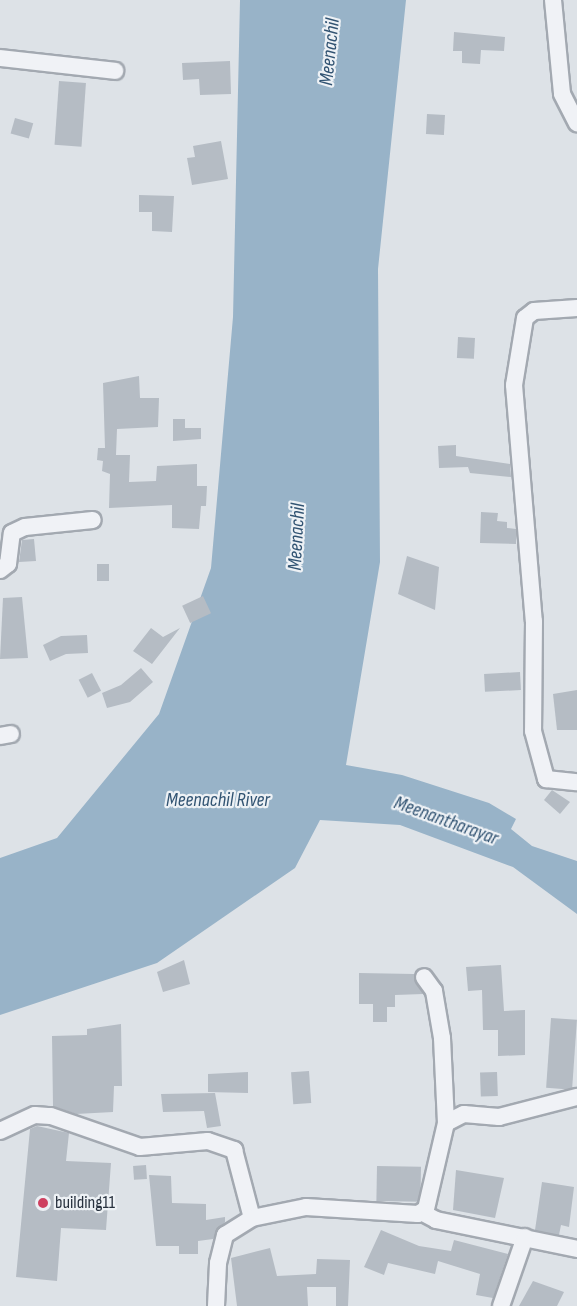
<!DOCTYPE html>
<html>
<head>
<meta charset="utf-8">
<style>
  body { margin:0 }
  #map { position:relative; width:577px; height:1306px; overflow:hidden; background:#dde2e7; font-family:"Sofia Sans Condensed",sans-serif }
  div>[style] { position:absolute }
  .water>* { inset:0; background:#98b3c8 }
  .building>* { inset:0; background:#b5bcc4; transform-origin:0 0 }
  .roads { filter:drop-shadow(2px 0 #a3a9b1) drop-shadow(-2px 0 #a3a9b1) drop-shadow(0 2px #a3a9b1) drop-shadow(0 -2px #a3a9b1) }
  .minor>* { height:16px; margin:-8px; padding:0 8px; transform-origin:8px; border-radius:8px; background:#f0f2f6 }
  .dots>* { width:16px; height:16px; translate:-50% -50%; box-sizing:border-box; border:3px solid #edf1f5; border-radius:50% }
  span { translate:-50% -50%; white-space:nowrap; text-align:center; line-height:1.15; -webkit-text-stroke:4.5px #edf1f5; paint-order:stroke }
  .poi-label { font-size:18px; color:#27313e }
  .left { translate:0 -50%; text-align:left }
  .water-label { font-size:20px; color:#315372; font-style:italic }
</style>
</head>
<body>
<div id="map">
  <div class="water">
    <i style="clip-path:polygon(240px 0,406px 0,378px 269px,380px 562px,346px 765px,402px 775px,489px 803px,516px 819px,511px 829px,532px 846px,577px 861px,577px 914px,513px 867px,400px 825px,320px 820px,295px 868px,157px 963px,0 1015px,0 858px,57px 838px,159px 714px,211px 568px,233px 317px)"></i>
  </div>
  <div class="building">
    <i style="clip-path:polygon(454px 32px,505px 37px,504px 51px,481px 50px,480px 64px,462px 63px,462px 51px,453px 51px)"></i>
    <i style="clip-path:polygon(230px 61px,231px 94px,200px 95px,199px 79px,183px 80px,182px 63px)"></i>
    <i style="left:59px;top:81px;width:27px;height:64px;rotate:4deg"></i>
    <i style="left:427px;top:114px;width:18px;height:20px;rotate:3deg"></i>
    <i style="left:15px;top:118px;width:19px;height:16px;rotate:16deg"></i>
    <i style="clip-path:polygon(221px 141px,228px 179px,192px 185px,187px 158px,195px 157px,193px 146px)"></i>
    <i style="clip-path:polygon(139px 195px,174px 196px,172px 232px,152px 231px,152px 212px,139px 212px)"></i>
    <i style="left:458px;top:337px;width:17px;height:21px;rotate:3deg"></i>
    <i style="clip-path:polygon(139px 376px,140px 398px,159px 398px,158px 427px,117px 429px,116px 455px,130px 455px,129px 482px,156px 481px,157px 466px,197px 464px,197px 486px,207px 486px,206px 506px,201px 506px,199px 529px,172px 528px,172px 505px,109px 508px,110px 474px,102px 471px,103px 461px,97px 460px,98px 448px,105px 448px,103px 383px)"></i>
    <i style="clip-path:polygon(173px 419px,185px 419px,185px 428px,201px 428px,201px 439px,173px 441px)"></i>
    <i style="clip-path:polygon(456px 445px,456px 456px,510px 464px,511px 477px,470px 473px,468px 467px,439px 468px,438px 446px)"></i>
    <i style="clip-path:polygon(481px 512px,498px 513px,497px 521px,507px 522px,507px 528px,516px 529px,516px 544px,480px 543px)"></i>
    <i style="clip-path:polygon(34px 539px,36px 561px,19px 562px,22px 540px)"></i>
    <i style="clip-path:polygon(407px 556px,439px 567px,435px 610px,398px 594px)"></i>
    <i style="left:97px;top:564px;width:12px;height:17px"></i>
    <i style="left:203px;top:596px;width:19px;height:23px;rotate:65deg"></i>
    <i style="clip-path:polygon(22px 597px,28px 658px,0 659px,3px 598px)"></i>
    <i style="clip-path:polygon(151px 628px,163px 637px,180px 628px,152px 664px,133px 651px)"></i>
    <i style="clip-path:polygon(87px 635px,88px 653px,66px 654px,50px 661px,43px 645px,61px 636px)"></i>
    <i style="clip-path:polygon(141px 668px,153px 682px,130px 702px,107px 708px,102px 693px,121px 685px)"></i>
    <i style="left:520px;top:672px;width:18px;height:36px;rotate:87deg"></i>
    <i style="left:92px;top:673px;width:20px;height:15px;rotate:63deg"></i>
    <i style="clip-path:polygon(577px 690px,577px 730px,557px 730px,553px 694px)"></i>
    <i style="clip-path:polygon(552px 790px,570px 802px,560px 814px,544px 800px)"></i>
    <i style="clip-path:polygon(184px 960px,190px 984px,163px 992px,157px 972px)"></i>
    <i style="clip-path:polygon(501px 965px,504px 1011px,525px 1010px,525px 1055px,498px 1056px,498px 1030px,483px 1030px,482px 990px,468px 991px,466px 967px)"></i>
    <i style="clip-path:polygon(359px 973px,414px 974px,423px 994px,395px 995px,395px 1007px,387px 1007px,387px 1022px,373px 1022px,373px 1004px,359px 1004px)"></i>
    <i style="left:551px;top:1018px;width:26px;height:70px;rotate:4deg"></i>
    <i style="clip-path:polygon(121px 1024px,122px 1086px,114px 1086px,113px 1112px,76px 1114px,53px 1106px,52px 1036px,87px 1035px,87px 1029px)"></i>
    <i style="left:309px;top:1071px;width:32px;height:18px;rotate:86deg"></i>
    <i style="clip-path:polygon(248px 1072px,248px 1093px,208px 1092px,208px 1074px)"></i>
    <i style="left:497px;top:1072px;width:24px;height:17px;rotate:88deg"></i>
    <i style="clip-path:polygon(215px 1093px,221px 1126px,207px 1128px,204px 1111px,163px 1112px,161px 1094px)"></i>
    <i style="clip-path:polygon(37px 1126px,69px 1133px,66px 1161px,111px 1163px,106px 1230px,61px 1228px,57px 1281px,16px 1277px,30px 1129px)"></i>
    <i style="left:146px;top:1165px;width:14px;height:13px;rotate:86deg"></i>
    <i style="left:377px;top:1166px;width:44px;height:35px;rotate:1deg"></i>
    <i style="clip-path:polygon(456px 1170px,504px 1178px,495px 1218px,453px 1210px)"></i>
    <i style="clip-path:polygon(149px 1175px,171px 1176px,172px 1203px,206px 1204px,206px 1220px,225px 1217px,225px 1222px,213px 1239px,198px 1241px,198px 1254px,179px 1254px,179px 1246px,156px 1246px)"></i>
    <i style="clip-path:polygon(542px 1182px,574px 1187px,569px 1227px,561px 1225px,559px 1235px,535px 1230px)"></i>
    <i style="clip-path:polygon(381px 1230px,419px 1246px,451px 1251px,454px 1240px,508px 1254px,493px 1298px,476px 1295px,480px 1274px,438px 1261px,435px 1274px,388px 1263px,384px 1275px,364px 1267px)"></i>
    <i style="clip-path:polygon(270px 1248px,277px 1276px,316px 1274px,317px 1259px,350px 1260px,348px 1306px,336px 1306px,336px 1287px,307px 1287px,308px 1306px,237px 1306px,231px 1258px)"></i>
    <i style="clip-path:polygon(533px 1281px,564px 1292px,557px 1306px,519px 1306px)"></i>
  </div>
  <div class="roads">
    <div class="minor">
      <i style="left:553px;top:0;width:94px;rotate:84.5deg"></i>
      <i style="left:562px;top:94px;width:33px;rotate:63deg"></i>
      <i style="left:0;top:58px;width:116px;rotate:6.4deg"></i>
      <i style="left:577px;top:308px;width:43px;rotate:176deg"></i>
      <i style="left:534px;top:311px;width:11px;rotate:142deg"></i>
      <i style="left:525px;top:318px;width:68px;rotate:99.3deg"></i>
      <i style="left:514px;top:385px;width:237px;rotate:85.2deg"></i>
      <i style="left:534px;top:621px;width:110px;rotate:90.5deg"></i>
      <i style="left:533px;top:731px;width:50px;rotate:74.8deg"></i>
      <i style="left:546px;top:779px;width:31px;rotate:6deg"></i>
      <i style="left:0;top:570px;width:10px;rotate:-37deg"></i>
      <i style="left:8px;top:564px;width:31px;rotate:-83deg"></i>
      <i style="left:12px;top:533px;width:14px;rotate:-25deg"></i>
      <i style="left:25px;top:527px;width:68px;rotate:-5.9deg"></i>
      <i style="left:0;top:736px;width:11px;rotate:-10deg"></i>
      <i style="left:446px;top:1123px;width:20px;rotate:-27deg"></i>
      <i style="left:464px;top:1114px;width:35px;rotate:5deg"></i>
      <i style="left:499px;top:1117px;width:81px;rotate:-14.4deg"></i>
      <i style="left:0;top:1131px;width:38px;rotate:-25deg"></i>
      <i style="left:35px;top:1115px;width:16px;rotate:4deg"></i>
      <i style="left:51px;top:1116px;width:94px;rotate:19.2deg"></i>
      <i style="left:140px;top:1147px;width:68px;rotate:-5deg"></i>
      <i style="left:208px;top:1141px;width:28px;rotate:19deg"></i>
      <i style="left:234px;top:1150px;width:70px;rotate:75.2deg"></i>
      <i style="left:423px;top:1213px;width:15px;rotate:28deg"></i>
      <i style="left:436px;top:1220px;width:144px;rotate:11.6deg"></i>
      <i style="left:216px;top:1306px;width:43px;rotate:-87.3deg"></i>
      <i style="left:218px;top:1263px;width:29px;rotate:-76deg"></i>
      <i style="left:225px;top:1235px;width:32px;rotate:-32deg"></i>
      <i style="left:252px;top:1218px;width:55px;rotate:-11.5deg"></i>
      <i style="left:306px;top:1207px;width:112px;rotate:3.6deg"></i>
      <i style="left:418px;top:1214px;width:9px;rotate:-32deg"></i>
      <i style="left:426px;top:1209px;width:88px;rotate:-76.9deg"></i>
      <i style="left:446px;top:1123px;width:85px;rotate:-92.7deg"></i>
      <i style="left:442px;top:1038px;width:48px;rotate:-99.7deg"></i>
      <i style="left:434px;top:991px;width:17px;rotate:-126deg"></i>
      <i style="left:501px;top:1306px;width:73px;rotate:-70.8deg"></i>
    </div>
  </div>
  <div class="dots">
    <i style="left:43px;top:1203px;background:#ce4060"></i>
  </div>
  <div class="poi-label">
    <span class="left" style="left:55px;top:1203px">building11</span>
  </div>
  <div class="water-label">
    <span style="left:330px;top:52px;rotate:-84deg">Meenachil</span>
    <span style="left:297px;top:537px;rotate:-87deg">Meenachil</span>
    <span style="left:218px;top:800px">Meenachil River</span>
    <span style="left:446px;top:821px;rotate:20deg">Meenantharayar</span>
  </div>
</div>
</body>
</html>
